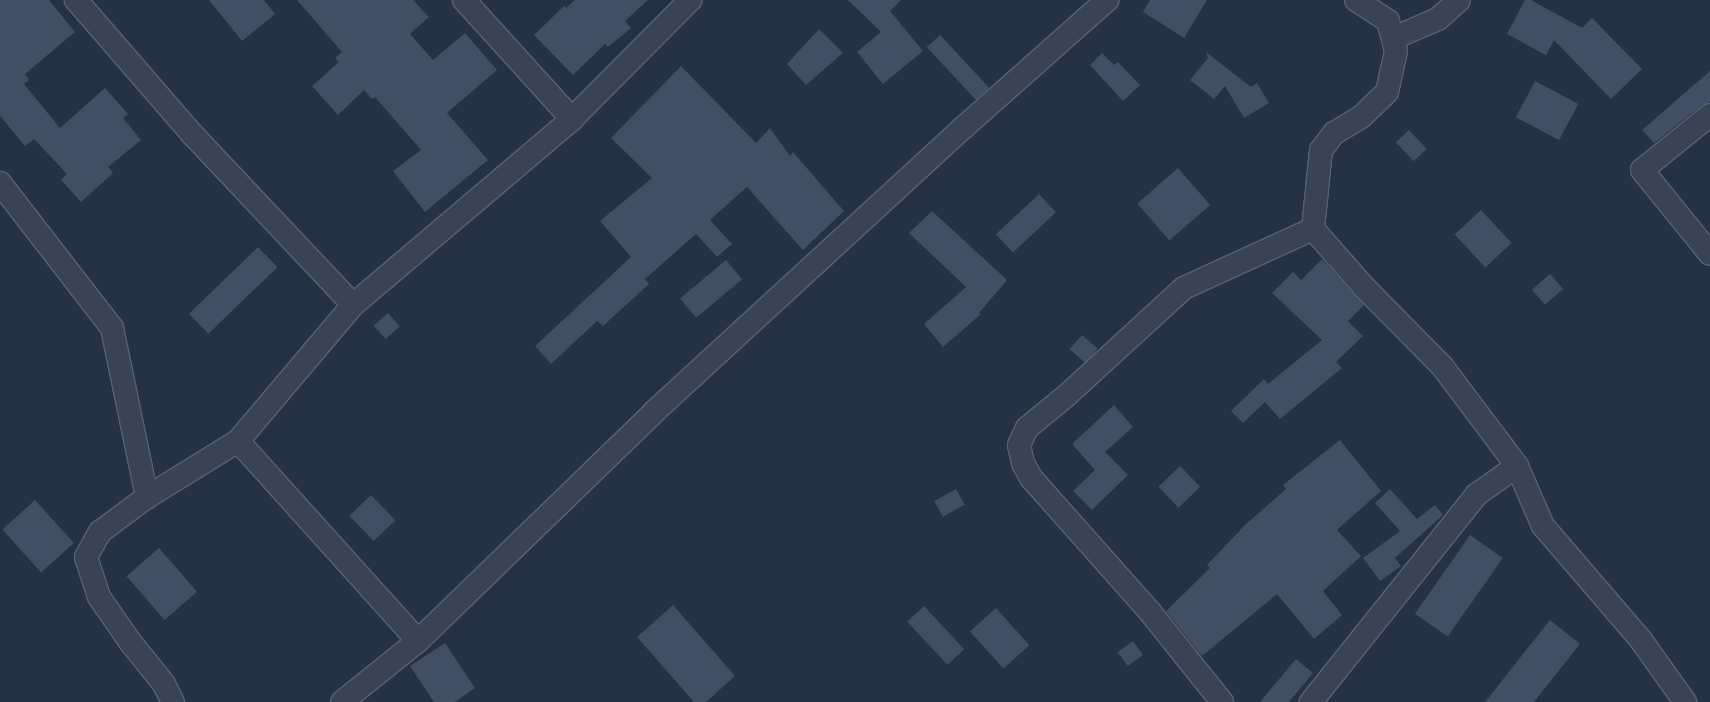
<!DOCTYPE html>
<html>
<head>
<meta charset="utf-8">
<style>
  body { margin:0 }
  #map { position:relative; width:1710px; height:702px; overflow:hidden; background:#253144; font-family:Roboto,sans-serif }
  div>[style] { position:absolute }
  .building>* { inset:0; background:#424e64; transform-origin:0 0 }
  .roads { filter:drop-shadow(1px 0 #586171) drop-shadow(-1px 0 #586171) drop-shadow(0 1px #586171) drop-shadow(0 -1px #586171) }
  .minor>* { height:22px; margin:-11px; padding:0 11px; transform-origin:11px; border-radius:11px; background:#3a4353 }
  span { translate:-50% -50%; white-space:nowrap; text-align:center; line-height:1.15; -webkit-text-stroke:4.5px #1f2839; paint-order:stroke }
</style>
</head>
<body>
<div id="map">
  <div class="building">
    <i style="clip-path:polygon(0 0,49px 0,75px 32px,25px 74px,29px 80px,24px 84px,60px 128px,105px 88px,128px 114px,123px 118px,141px 140px,108px 167px,113px 173px,81px 202px,61px 180px,67px 174px,34px 139px,25px 146px,0 116px)"></i>
    <i style="clip-path:polygon(209px 0,264px 0,275px 14px,242px 41px)"></i>
    <i style="clip-path:polygon(297px 0,413px 0,429px 17px,410px 34px,433px 60px,465px 33px,497px 70px,447px 113px,488px 160px,425px 212px,393px 171px,421px 150px,375px 97px,372px 99px,364px 90px,338px 115px,312px 86px,339px 62px,335px 58px,342px 52px)"></i>
    <i style="clip-path:polygon(575px 0,648px 0,625px 21px,631px 28px,608px 47px,605px 44px,573px 75px,534px 35px,564px 6px,566px 8px)"></i>
    <i style="clip-path:polygon(848px 0,901px 0,890px 11px,923px 51px,883px 84px,857px 52px,881px 32px)"></i>
    <i style="clip-path:polygon(1150px 0,1207px 0,1184px 38px,1143px 12px)"></i>
    <i style="clip-path:polygon(1525px 0,1531px 0,1582px 28px,1592px 18px,1642px 69px,1611px 99px,1554px 40px,1546px 55px,1507px 34px)"></i>
    <i style="clip-path:polygon(819px 29px,843px 53px,806px 85px,787px 64px)"></i>
    <i style="left:940px;top:35px;width:72px;height:18px;rotate:47deg"></i>
    <i style="clip-path:polygon(1206px 52px,1251px 87px,1257px 83px,1269px 103px,1244px 118px,1225px 86px,1214px 99px,1190px 80px,1208px 58px)"></i>
    <i style="clip-path:polygon(1102px 53px,1114px 65px,1118px 62px,1140px 85px,1123px 101px,1090px 65px)"></i>
    <i style="clip-path:polygon(681px 66px,756px 143px,770px 128px,790px 156px,793px 152px,844px 211px,803px 250px,747px 187px,710px 220px,732px 244px,717px 257px,696px 234px,645px 279px,649px 284px,603px 326px,597px 321px,551px 364px,535px 346px,631px 257px,600px 221px,652px 178px,611px 138px)"></i>
    <i style="clip-path:polygon(1710px 71px,1710px 102px,1702px 105px,1654px 143px,1642px 130px)"></i>
    <i style="left:1535px;top:81px;width:49px;height:41px;rotate:28deg"></i>
    <i style="left:1409px;top:130px;width:26px;height:18px;rotate:47deg"></i>
    <i style="left:1178px;top:168px;width:49px;height:54px;rotate:49deg"></i>
    <i style="left:1039px;top:194px;width:25px;height:59px;rotate:47deg"></i>
    <i style="left:1481px;top:210px;width:45px;height:36px;rotate:47deg"></i>
    <i style="clip-path:polygon(932px 211px,1007px 280px,979px 313px,981px 314px,943px 347px,924px 324px,966px 287px,909px 233px)"></i>
    <i style="left:258px;top:247px;width:28px;height:96px;rotate:46deg"></i>
    <i style="clip-path:polygon(1322px 259px,1364px 305px,1348px 321px,1363px 336px,1336px 362px,1342px 368px,1280px 419px,1265px 402px,1243px 423px,1231px 411px,1264px 379px,1268px 384px,1322px 340px,1272px 293px,1293px 272px,1301px 280px)"></i>
    <i style="left:726px;top:260px;width:25px;height:60px;rotate:50deg"></i>
    <i style="left:1550px;top:274px;width:20px;height:24px;rotate:49deg"></i>
    <i style="left:388px;top:313px;width:18px;height:19px;rotate:49deg"></i>
    <i style="left:1082px;top:335px;width:21px;height:19px;rotate:41deg"></i>
    <i style="clip-path:polygon(1114px 405px,1133px 427px,1105px 452px,1128px 475px,1092px 510px,1073px 491px,1095px 470px,1072px 444px)"></i>
    <i style="clip-path:polygon(1340px 440px,1381px 491px,1337px 530px,1361px 556px,1323px 591px,1342px 615px,1314px 639px,1277px 594px,1202px 656px,1166px 611px,1210px 568px,1207px 565px,1246px 524px,1286px 489px,1283px 485px)"></i>
    <i style="left:1180px;top:466px;width:29px;height:30px;rotate:46deg"></i>
    <i style="left:956px;top:489px;width:18px;height:25px;rotate:61deg"></i>
    <i style="clip-path:polygon(1390px 489px,1417px 519px,1435px 505px,1443px 515px,1395px 558px,1401px 566px,1380px 581px,1363px 558px,1400px 531px,1375px 503px)"></i>
    <i style="left:371px;top:495px;width:35px;height:30px;rotate:46deg"></i>
    <i style="left:35px;top:500px;width:58px;height:44px;rotate:48deg"></i>
    <i style="left:1470px;top:535px;width:40px;height:96px;rotate:35deg"></i>
    <i style="left:159px;top:548px;width:58px;height:43px;rotate:49deg"></i>
    <i style="clip-path:polygon(673px 605px,735px 676px,706px 702px,694px 702px,637px 637px)"></i>
    <i style="left:924px;top:606px;width:59px;height:23px;rotate:47deg"></i>
    <i style="left:996px;top:608px;width:50px;height:35px;rotate:48deg"></i>
    <i style="clip-path:polygon(1550px 620px,1580px 644px,1534px 702px,1485px 702px)"></i>
    <i style="left:1133px;top:641px;width:17px;height:19px;rotate:54deg"></i>
    <i style="clip-path:polygon(445px 643px,475px 688px,455px 702px,434px 702px,410px 666px)"></i>
    <i style="clip-path:polygon(1296px 659px,1313px 673px,1289px 702px,1260px 702px)"></i>
  </div>
  <div class="roads">
    <div class="minor">
      <i style="left:76px;top:0;width:179px;rotate:49.1deg"></i>
      <i style="left:193px;top:135px;width:233px;rotate:46.7deg"></i>
      <i style="left:464px;top:0;width:161px;rotate:47.8deg"></i>
      <i style="left:1356px;top:0;width:38px;rotate:33deg"></i>
      <i style="left:1388px;top:21px;width:31px;rotate:75deg"></i>
      <i style="left:1396px;top:51px;width:42px;rotate:102.4deg"></i>
      <i style="left:1387px;top:92px;width:36px;rotate:136deg"></i>
      <i style="left:1361px;top:117px;width:31px;rotate:149deg"></i>
      <i style="left:1334px;top:133px;width:21px;rotate:127deg"></i>
      <i style="left:1321px;top:150px;width:79px;rotate:95.8deg"></i>
      <i style="left:1313px;top:229px;width:77px;rotate:48.7deg"></i>
      <i style="left:1364px;top:287px;width:111px;rotate:45.4deg"></i>
      <i style="left:1442px;top:366px;width:125px;rotate:53.1deg"></i>
      <i style="left:1517px;top:466px;width:65px;rotate:66.6deg"></i>
      <i style="left:1543px;top:526px;width:150px;rotate:49.3deg"></i>
      <i style="left:1641px;top:640px;width:76px;rotate:54.6deg"></i>
      <i style="left:1394px;top:38px;width:48px;rotate:-23.4deg"></i>
      <i style="left:1438px;top:19px;width:28px;rotate:-42deg"></i>
      <i style="left:1710px;top:115px;width:87px;rotate:141deg"></i>
      <i style="left:1642px;top:170px;width:108px;rotate:51deg"></i>
      <i style="left:0;top:183px;width:183px;rotate:52.3deg"></i>
      <i style="left:112px;top:328px;width:173px;rotate:78.3deg"></i>
      <i style="left:238px;top:441px;width:269px;rotate:48deg"></i>
      <i style="left:173px;top:702px;width:20px;rotate:-117deg"></i>
      <i style="left:164px;top:684px;width:53px;rotate:-128.8deg"></i>
      <i style="left:131px;top:643px;width:56px;rotate:-124.8deg"></i>
      <i style="left:99px;top:597px;width:42px;rotate:-108deg"></i>
      <i style="left:86px;top:557px;width:29px;rotate:-61deg"></i>
      <i style="left:100px;top:532px;width:59px;rotate:-36.7deg"></i>
      <i style="left:147px;top:497px;width:107px;rotate:-31.6deg"></i>
      <i style="left:238px;top:441px;width:178px;rotate:-49.8deg"></i>
      <i style="left:353px;top:305px;width:287px;rotate:-40.3deg"></i>
      <i style="left:572px;top:119px;width:168px;rotate:-45.2deg"></i>
      <i style="left:342px;top:702px;width:97px;rotate:-38.8deg"></i>
      <i style="left:418px;top:641px;width:329px;rotate:-44.1deg"></i>
      <i style="left:654px;top:412px;width:420px;rotate:-42.6deg"></i>
      <i style="left:963px;top:128px;width:193px;rotate:-41.6deg"></i>
      <i style="left:1222px;top:702px;width:114px;rotate:-128.6deg"></i>
      <i style="left:1151px;top:613px;width:181px;rotate:-131.6deg"></i>
      <i style="left:1031px;top:478px;width:17px;rotate:-118deg"></i>
      <i style="left:1023px;top:463px;width:18px;rotate:-103deg"></i>
      <i style="left:1019px;top:445px;width:19px;rotate:-65deg"></i>
      <i style="left:1027px;top:428px;width:50px;rotate:-39.4deg"></i>
      <i style="left:1066px;top:396px;width:160px;rotate:-42.5deg"></i>
      <i style="left:1184px;top:288px;width:142px;rotate:-24.6deg"></i>
      <i style="left:1311px;top:702px;width:265px;rotate:-51.4deg"></i>
      <i style="left:1476px;top:495px;width:50px;rotate:-35.3deg"></i>
    </div>
  </div>
</div>
</body>
</html>
